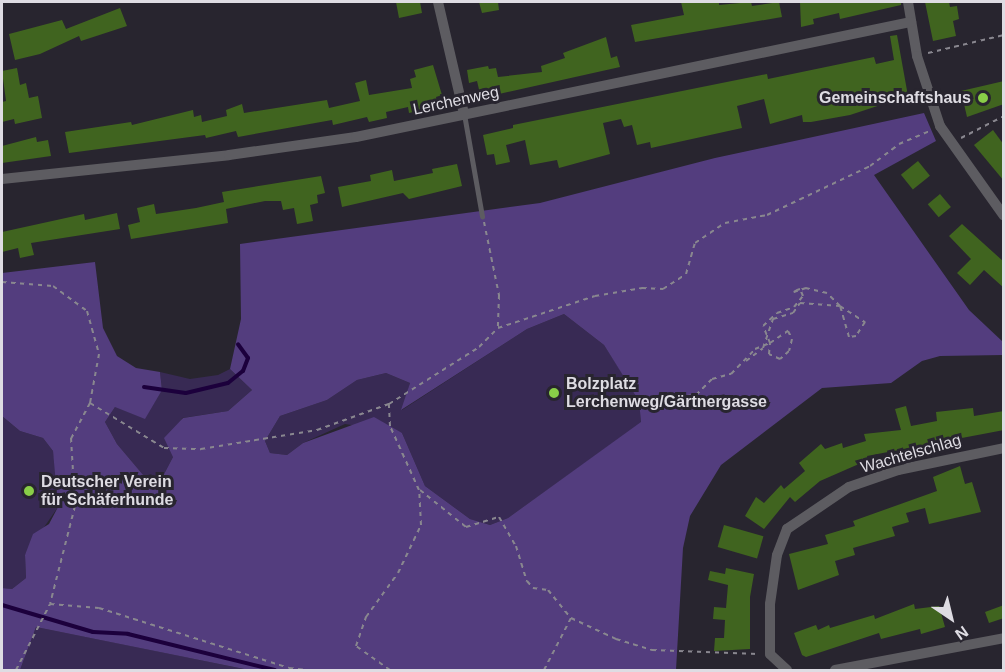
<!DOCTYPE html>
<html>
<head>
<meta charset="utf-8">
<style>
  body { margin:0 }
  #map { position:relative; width:1005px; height:672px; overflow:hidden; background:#28252f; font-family:Arial,sans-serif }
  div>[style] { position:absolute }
  .green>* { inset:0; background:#382a54 }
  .forest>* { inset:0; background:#533d7e }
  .stream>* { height:4px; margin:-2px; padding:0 2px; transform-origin:2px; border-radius:2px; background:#1c003c }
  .building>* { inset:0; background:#40641f; transform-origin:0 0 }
  .path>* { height:2px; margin-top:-1px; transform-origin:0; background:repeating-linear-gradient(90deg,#89878f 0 4.5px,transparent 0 9px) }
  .service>* { height:5px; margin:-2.5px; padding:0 2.5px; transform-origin:2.5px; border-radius:2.5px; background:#5d5c61 }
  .minor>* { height:10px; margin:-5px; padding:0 5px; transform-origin:5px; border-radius:5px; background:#5d5c61 }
  .dots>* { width:16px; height:16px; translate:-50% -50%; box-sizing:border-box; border:3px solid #28252f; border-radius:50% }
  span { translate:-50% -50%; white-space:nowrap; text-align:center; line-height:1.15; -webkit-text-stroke:6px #28252f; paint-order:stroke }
  .poi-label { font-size:16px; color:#dedce3; font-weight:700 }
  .right { translate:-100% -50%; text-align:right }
  .left { translate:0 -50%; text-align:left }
  .street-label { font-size:16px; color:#dedce3 }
  .frame { position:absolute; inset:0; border:3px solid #dedce3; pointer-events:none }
  .north { position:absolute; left:921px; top:588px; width:60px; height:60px; -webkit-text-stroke:4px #28252f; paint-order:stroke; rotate:145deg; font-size:16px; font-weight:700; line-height:24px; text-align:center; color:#dedce3 }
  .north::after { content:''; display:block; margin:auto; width:21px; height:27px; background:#dedce3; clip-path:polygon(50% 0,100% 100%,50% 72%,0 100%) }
</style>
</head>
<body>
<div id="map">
  <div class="green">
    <i style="clip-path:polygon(564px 314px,604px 345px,640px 401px,641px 423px,508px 518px,490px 525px,470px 519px,425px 486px,402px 433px,345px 424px,303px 443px,287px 455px,270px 453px,265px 441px,280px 416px,327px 400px,357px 380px,386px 373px,410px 383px,402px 410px,527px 329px)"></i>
    <i style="clip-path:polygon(230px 369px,252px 390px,228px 411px,182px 418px,173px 457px,162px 478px,144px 476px,117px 444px,105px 422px,115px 407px,162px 390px,160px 372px,190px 379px,218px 375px)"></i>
    <i style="clip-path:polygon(2px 416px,20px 431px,43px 438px,53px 451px,57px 476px,58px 507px,25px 555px,26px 578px,12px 589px,2px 588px)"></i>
    <i style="clip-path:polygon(36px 627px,121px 644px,249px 670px,20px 670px)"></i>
  </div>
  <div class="forest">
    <i style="clip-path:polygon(evenodd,924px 113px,936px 141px,874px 175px,969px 310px,1003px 342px,1004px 355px,940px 356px,922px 361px,891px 383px,822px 388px,721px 465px,690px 516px,683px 548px,676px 670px,249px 670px,36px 627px,20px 670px,2px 670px,2px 588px,12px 589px,26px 578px,25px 555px,33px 534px,49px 524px,58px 507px,53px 451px,43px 438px,20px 431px,2px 416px,2px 273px,95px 262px,103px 328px,117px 356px,136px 368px,160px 372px,162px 390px,145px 419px,115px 407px,105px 422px,117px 444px,144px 476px,162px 478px,173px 457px,164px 438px,183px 418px,228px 411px,252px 390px,230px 369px,241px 319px,240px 244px,540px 203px,715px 158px,924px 113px,564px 314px,604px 345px,639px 401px,641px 422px,508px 518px,490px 525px,470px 519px,425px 486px,402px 433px,374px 417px,303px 443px,287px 455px,270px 453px,265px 441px,280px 416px,327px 400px,357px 380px,386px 373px,410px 383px,401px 410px,527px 329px,564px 314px)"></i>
  </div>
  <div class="stream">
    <i style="left:144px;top:387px;width:42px;rotate:8.1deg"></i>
    <i style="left:186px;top:393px;width:43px;rotate:-13.4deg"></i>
    <i style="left:228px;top:383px;width:19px;rotate:-39deg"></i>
    <i style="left:243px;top:371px;width:14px;rotate:-69deg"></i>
    <i style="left:248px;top:358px;width:17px;rotate:-126deg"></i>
    <i style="left:2px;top:605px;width:95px;rotate:16.5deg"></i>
    <i style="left:93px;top:632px;width:35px;rotate:3deg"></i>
    <i style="left:128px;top:634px;width:151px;rotate:13.8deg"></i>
  </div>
  <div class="building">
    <i style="clip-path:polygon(396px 2px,420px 2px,422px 13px,399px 18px)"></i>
    <i style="clip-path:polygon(479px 2px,498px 2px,499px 10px,482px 13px)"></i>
    <i style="clip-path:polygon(681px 2px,719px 2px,719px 5px,751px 2px,752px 6px,779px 2px,782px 17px,635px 42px,631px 25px,684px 15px)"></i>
    <i style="clip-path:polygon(800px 2px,901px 2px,901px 5px,840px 19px,839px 13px,813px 19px,814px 24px,801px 27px)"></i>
    <i style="clip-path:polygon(925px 2px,949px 2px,950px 7px,957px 6px,959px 19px,953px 21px,956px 36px,933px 41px)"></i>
    <i style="clip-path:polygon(120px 8px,127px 26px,81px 41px,79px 36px,40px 54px,15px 60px,9px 34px,62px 20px,66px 29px)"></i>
    <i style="clip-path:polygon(897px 35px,908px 96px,850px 115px,811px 122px,803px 122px,802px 115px,770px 124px,764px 99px,737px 106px,742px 128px,651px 148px,650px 142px,637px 145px,632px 125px,624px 127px,621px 119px,603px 123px,610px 154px,559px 168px,557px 160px,530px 165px,525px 140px,506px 145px,510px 162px,496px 165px,494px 154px,487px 155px,483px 135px,513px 128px,513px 125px,767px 74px,768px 79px,874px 57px,876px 64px,894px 60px,890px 36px)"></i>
    <i style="clip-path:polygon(606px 37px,611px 58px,617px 56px,620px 67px,481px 98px,477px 81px,469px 83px,467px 70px,488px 66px,489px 69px,496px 68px,498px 77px,542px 72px,541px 66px,565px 58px,563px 53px)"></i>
    <i style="clip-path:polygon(433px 65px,442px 95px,436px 97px,438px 106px,409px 113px,408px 107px,386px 112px,387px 118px,369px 122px,367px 117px,333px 125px,332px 120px,238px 137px,236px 131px,206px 138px,205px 135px,69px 153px,65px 132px,131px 122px,132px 125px,193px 110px,194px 117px,201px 115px,202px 122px,227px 116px,226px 110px,242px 104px,244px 113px,327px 100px,329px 108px,360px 101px,355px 83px,366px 80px,369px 95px,412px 88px,410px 79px,416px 77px,414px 70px)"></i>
    <i style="clip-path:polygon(17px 68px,20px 85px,26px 83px,29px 98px,38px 96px,42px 118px,15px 124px,14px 119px,2px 122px,2px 102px,6px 101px,2px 71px)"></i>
    <i style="clip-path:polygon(1004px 81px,1004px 104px,967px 117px,961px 91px)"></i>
    <i style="clip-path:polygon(993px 130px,1004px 145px,1004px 181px,974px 145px)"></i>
    <i style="clip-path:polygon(36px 137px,37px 142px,48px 140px,51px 156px,2px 163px,2px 146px)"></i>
    <i style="left:918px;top:161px;width:19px;height:22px;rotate:51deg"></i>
    <i style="clip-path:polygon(457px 164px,462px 186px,409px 199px,403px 193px,342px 207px,338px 187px,371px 181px,370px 175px,392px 170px,394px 181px,433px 173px,432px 169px)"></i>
    <i style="clip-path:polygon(321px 176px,325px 193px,317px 195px,318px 203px,310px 205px,313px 221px,297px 224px,294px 208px,283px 210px,281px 201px,265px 201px,226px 209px,228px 223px,131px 239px,128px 225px,140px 222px,137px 208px,154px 204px,156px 214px,196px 208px,224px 202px,222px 192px)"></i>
    <i style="left:940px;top:194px;width:17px;height:16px;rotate:50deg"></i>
    <i style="clip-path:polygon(117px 213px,120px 229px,31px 243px,34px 255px,20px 258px,18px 248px,2px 252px,2px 232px,84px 214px,85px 220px)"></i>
    <i style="clip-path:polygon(962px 224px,1004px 262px,1004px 288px,984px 270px,970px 285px,957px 273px,971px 259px,949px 236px)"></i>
    <i style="clip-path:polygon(906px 406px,911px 426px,937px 421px,936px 412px,973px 408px,974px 416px,1004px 411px,1004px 430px,867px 456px,868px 460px,820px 481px,795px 502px,790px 497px,764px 529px,745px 516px,756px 497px,764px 503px,781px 485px,784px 489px,805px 471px,799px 463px,821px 444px,825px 449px,842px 443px,843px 448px,866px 441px,864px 434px,901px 430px,895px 409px)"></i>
    <i style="clip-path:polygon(960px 466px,965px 484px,972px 482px,981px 512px,929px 524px,925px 508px,906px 513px,909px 522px,892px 527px,895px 536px,853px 548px,855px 555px,835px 561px,839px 575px,798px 590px,789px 554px,828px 544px,825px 535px,855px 526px,853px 521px,937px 491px,933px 477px)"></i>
    <i style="left:724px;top:525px;width:41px;height:23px;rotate:16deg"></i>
    <i style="clip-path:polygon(726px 568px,754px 574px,750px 597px,750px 649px,714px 651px,715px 638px,724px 638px,725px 620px,713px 619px,714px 607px,726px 608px,728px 585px,708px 580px,710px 571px,725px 574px)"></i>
    <i style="clip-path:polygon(914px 604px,915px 609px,939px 606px,945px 627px,921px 634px,920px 629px,881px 639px,879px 633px,806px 657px,802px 655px,794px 633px,816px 625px,818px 630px,829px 625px,830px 628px,874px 615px,875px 619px)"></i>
    <i style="clip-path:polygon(1004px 605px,1004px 618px,989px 623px,985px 612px)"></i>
  </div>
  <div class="path">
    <i style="left:928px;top:53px;width:78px;rotate:-13.3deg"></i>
    <i style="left:961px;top:138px;width:48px;rotate:-27.1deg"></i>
    <i style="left:484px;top:222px;width:75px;rotate:78.4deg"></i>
    <i style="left:499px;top:295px;width:33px;rotate:92deg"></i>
    <i style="left:498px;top:328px;width:102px;rotate:-18.3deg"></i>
    <i style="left:595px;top:296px;width:48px;rotate:-9.7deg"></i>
    <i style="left:642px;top:288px;width:21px;rotate:3deg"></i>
    <i style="left:663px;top:289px;width:27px;rotate:-33deg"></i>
    <i style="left:686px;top:274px;width:32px;rotate:-74deg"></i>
    <i style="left:695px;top:243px;width:36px;rotate:-34deg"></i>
    <i style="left:725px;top:223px;width:43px;rotate:-10.8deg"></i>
    <i style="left:767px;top:215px;width:114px;rotate:-25.4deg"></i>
    <i style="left:870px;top:166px;width:36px;rotate:-37deg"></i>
    <i style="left:899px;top:144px;width:33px;rotate:-23deg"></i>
    <i style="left:2px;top:282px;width:51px;rotate:4.5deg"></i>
    <i style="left:53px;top:286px;width:42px;rotate:36.3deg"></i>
    <i style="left:87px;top:311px;width:45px;rotate:74.4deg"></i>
    <i style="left:99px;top:354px;width:50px;rotate:100.4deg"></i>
    <i style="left:90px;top:403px;width:40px;rotate:118deg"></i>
    <i style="left:71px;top:438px;width:68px;rotate:86.6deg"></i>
    <i style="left:75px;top:506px;width:101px;rotate:104.3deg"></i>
    <i style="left:840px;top:306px;width:30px;rotate:33deg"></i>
    <i style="left:865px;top:322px;width:17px;rotate:123deg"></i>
    <i style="left:856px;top:336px;width:7px;rotate:172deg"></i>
    <i style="left:849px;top:337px;width:32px;rotate:-106deg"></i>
    <i style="left:2px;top:315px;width:39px;rotate:90deg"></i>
    <i style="left:788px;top:331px;width:9px;rotate:63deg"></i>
    <i style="left:792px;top:339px;width:12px;rotate:104deg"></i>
    <i style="left:789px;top:351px;width:12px;rotate:138deg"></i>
    <i style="left:780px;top:359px;width:12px;rotate:-156deg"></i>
    <i style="left:769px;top:354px;width:11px;rotate:-85deg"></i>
    <i style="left:770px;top:343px;width:22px;rotate:-34deg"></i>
    <i style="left:746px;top:361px;width:21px;rotate:-37deg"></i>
    <i style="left:763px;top:348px;width:31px;rotate:-71deg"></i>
    <i style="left:773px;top:319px;width:21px;rotate:-17deg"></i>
    <i style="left:793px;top:313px;width:12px;rotate:-55deg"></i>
    <i style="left:800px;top:303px;width:40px;rotate:4.3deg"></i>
    <i style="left:840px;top:306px;width:18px;rotate:-135deg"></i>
    <i style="left:827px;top:293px;width:22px;rotate:-167deg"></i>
    <i style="left:806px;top:288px;width:13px;rotate:162deg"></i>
    <i style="left:794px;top:292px;width:4px;rotate:-34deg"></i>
    <i style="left:659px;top:393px;width:19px;rotate:12deg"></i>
    <i style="left:678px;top:397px;width:18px;rotate:-6deg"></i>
    <i style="left:696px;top:395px;width:23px;rotate:-45deg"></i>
    <i style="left:712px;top:379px;width:20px;rotate:-15deg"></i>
    <i style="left:731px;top:374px;width:35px;rotate:-46deg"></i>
    <i style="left:755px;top:349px;width:16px;rotate:-22deg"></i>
    <i style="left:770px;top:343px;width:18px;rotate:-112deg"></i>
    <i style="left:763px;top:326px;width:19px;rotate:-43deg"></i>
    <i style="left:777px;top:313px;width:18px;rotate:-19deg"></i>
    <i style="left:794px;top:307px;width:14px;rotate:-51deg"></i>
    <i style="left:803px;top:296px;width:8px;rotate:-113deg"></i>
    <i style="left:800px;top:289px;width:3px;rotate:162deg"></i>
    <i style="left:90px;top:403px;width:87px;rotate:31.3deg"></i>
    <i style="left:164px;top:448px;width:37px;rotate:2deg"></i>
    <i style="left:201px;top:449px;width:118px;rotate:-9.3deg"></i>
    <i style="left:317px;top:430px;width:77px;rotate:-19.9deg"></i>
    <i style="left:420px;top:490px;width:59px;rotate:38.8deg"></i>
    <i style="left:466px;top:527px;width:34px;rotate:-17deg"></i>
    <i style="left:499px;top:517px;width:34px;rotate:60deg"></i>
    <i style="left:516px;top:546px;width:37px;rotate:73deg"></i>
    <i style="left:527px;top:581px;width:9px;rotate:49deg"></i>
    <i style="left:533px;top:588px;width:15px;rotate:8deg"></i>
    <i style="left:548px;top:590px;width:36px;rotate:51deg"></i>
    <i style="left:16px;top:670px;width:74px;rotate:-62.7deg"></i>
    <i style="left:50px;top:604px;width:49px;rotate:4.7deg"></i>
    <i style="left:99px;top:608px;width:199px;rotate:17.5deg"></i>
    <i style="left:289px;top:668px;width:18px;rotate:6deg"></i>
    <i style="left:390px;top:670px;width:42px;rotate:-144.8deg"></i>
    <i style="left:356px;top:646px;width:31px;rotate:-71deg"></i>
    <i style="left:366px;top:617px;width:54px;rotate:-54deg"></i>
    <i style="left:398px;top:573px;width:53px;rotate:-64.4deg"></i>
    <i style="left:421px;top:525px;width:35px;rotate:-93deg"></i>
    <i style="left:419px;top:490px;width:70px;rotate:-114.4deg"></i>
    <i style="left:390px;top:426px;width:22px;rotate:-93deg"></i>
    <i style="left:389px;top:404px;width:107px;rotate:-32.3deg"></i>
    <i style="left:479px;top:347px;width:27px;rotate:-45deg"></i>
    <i style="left:544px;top:670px;width:59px;rotate:-62.6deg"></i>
    <i style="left:571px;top:618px;width:50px;rotate:25deg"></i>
    <i style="left:616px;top:639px;width:38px;rotate:17deg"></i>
    <i style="left:652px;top:650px;width:106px;rotate:2.2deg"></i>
  </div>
  <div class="service">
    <i style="left:464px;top:114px;width:104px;rotate:80deg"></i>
  </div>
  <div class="minor">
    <i style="left:438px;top:2px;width:115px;rotate:76.9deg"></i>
    <i style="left:908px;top:2px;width:55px;rotate:80.5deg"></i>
    <i style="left:917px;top:56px;width:74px;rotate:71.8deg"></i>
    <i style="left:940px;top:126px;width:110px;rotate:54.6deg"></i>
    <i style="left:2px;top:179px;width:228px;rotate:-6deg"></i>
    <i style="left:229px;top:155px;width:128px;rotate:-8.1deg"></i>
    <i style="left:356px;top:137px;width:567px;rotate:-11.71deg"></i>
    <i style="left:787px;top:670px;width:23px;rotate:-137deg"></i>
    <i style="left:770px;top:654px;width:50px;rotate:-90deg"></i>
    <i style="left:770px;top:604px;width:49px;rotate:-81.9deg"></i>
    <i style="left:777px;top:555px;width:28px;rotate:-69deg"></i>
    <i style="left:787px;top:529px;width:75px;rotate:-34.1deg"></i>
    <i style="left:849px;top:487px;width:52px;rotate:-19.1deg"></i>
    <i style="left:898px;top:470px;width:108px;rotate:-11.7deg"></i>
    <i style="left:835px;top:670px;width:172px;rotate:-10.7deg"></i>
  </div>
  <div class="dots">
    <i style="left:983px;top:98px;background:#89ce48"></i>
    <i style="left:554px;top:393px;background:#89ce48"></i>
    <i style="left:29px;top:491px;background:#89ce48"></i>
  </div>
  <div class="poi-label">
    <span class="right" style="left:971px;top:98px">Gemeinschaftshaus</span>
    <span class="left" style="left:566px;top:393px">Bolzplatz<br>Lerchenweg/Gärtnergasse</span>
    <span class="left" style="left:41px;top:491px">Deutscher Verein<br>für Schäferhunde</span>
  </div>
  <div class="street-label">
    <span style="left:456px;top:101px;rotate:-12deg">Lerchenweg</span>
    <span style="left:911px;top:454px;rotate:-16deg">Wachtelschlag</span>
  </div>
  <div class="frame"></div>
  <div class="north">N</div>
</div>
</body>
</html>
